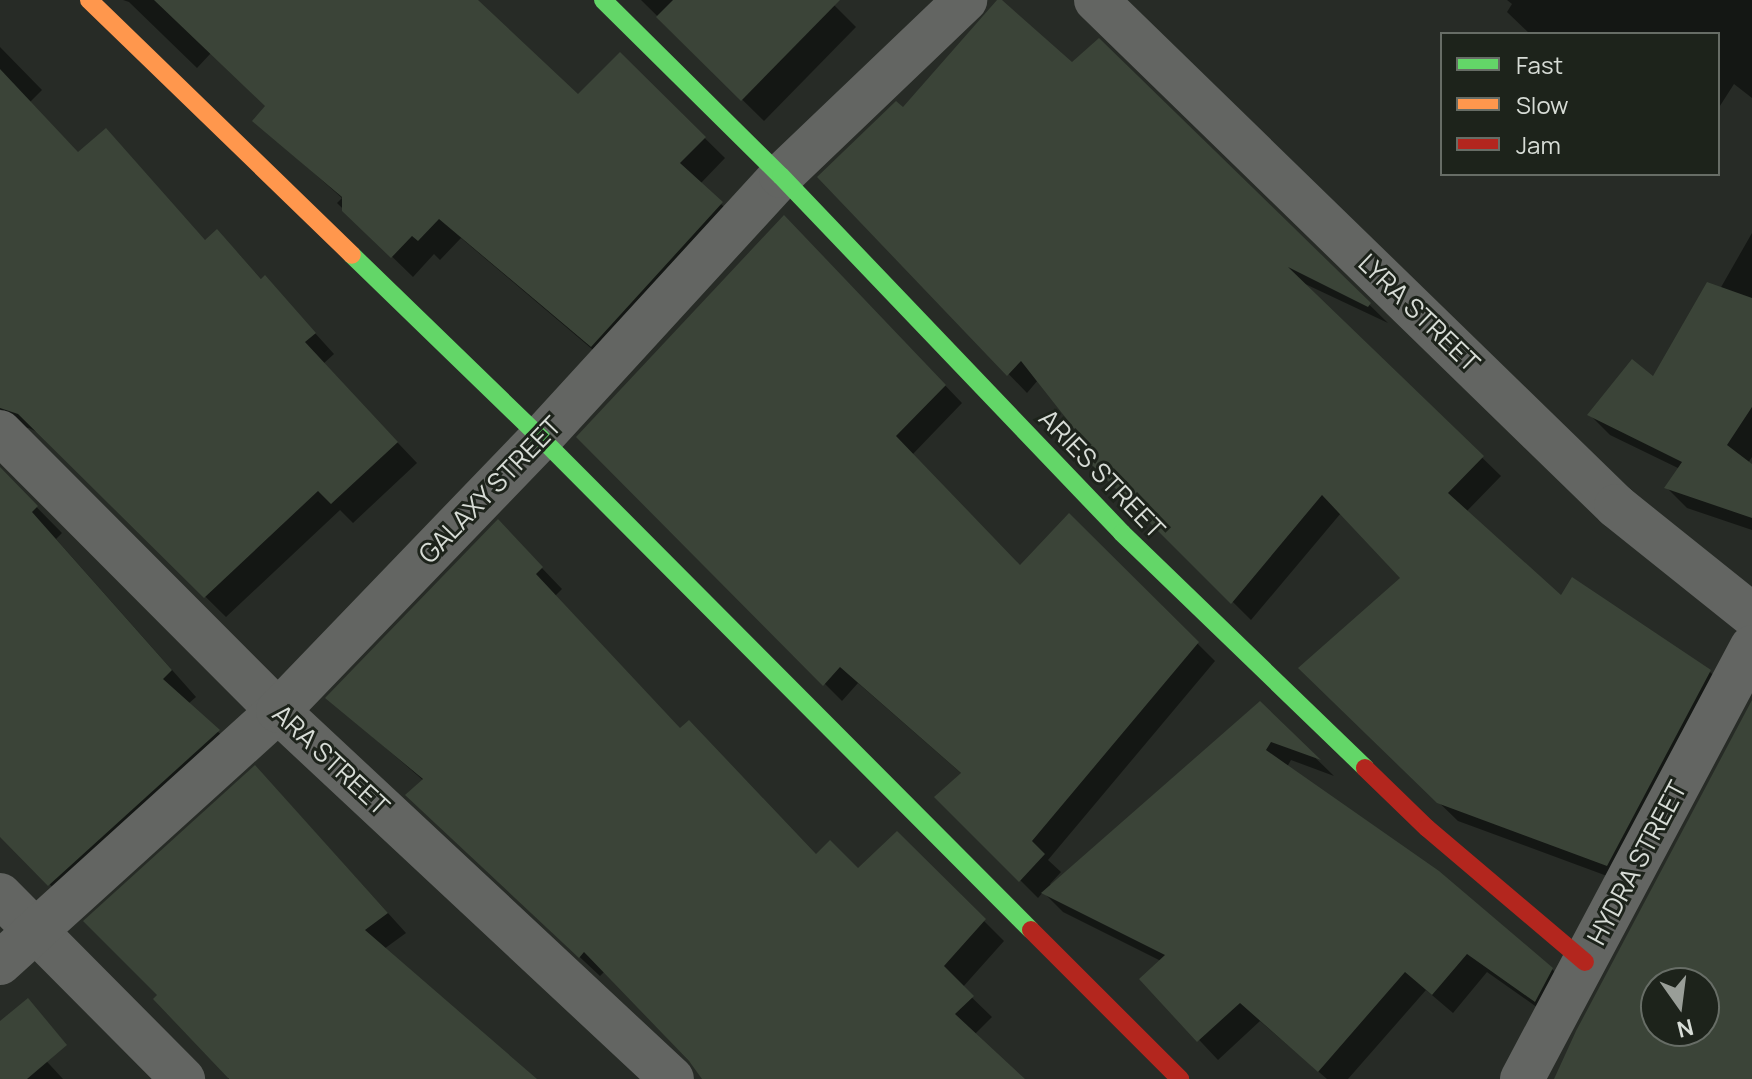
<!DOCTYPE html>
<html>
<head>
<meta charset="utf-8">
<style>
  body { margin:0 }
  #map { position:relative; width:1752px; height:1079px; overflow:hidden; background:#272b26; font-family:Manrope,sans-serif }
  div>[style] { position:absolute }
  .shadow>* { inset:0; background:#0007 }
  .building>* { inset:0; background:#3b4438 }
  .street>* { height:44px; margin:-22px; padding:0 22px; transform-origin:22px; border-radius:22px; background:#636562 }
  .fast>* { height:18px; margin:-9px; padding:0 9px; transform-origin:9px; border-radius:9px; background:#63d668 }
  .slow>* { height:18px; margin:-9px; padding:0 9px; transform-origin:9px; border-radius:9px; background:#ff974d }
  .jam>* { height:18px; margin:-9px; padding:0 9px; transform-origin:9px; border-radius:9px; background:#b3261e }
  span { translate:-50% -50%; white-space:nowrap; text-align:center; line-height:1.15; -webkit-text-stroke:6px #1d231b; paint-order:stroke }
  .street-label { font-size:26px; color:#d7dcd6 }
  .legend { position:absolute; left:1440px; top:32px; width:280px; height:144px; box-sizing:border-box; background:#1d231b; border:2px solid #676d66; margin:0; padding:10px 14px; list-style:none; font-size:24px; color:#d7dcd6 }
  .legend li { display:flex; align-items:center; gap:16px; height:40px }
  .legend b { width:40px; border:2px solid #676d66 }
  .north { position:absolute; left:1640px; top:967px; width:80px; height:80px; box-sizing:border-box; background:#1d231b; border:2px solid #676d66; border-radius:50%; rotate:166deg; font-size:22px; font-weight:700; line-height:32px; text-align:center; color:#d7dcd6 }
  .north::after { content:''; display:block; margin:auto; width:28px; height:36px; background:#999e98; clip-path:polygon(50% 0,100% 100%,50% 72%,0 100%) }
</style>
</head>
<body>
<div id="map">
  <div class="shadow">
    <i style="clip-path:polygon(123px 0,449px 0,578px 96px,620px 55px,725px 158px,700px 184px,742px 224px,612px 366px,461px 238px,440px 260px,434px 254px,413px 277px,337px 203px,342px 198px,255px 121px,267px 106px,211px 53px,197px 68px,129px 2px)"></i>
    <i style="clip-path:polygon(641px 0,829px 0,856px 27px,764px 121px)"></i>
    <i style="clip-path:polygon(1507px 0,1752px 0,1752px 98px,1734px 84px,1718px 109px,1718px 34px,1530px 34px,1507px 12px,1512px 4px)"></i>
    <i style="clip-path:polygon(1099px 40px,1388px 323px,1301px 282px,1501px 476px,1466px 512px,1561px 598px,1710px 672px,1729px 690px,1626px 883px,1458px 821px,1300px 668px,1402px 578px,1341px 513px,1251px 620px,1087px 457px,1093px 450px,1038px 380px,1027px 393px,819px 177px,903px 109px,1072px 64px)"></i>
    <i style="clip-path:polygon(0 47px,42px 90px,30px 102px,79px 154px,206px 241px,237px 252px,262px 280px,265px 278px,334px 354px,323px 364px,417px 463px,353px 523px,340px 510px,226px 617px,41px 434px,29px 428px,18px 427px,0 409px)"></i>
    <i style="clip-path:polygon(1752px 233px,1752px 457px,1748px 463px,1752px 466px,1752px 530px,1687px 508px,1667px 488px,1680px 469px,1610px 435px,1590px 415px,1654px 379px,1720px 289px)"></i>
    <i style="clip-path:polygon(801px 235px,962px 403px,912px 455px,1021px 568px,1069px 516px,1215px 661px,1048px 860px,1061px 872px,1050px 884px,1052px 886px,1260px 704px,1334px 776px,1291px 760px,1287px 767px,1552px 969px,1571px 989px,1555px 1020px,1487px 972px,1453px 1013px,1426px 990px,1348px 1079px,1327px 1079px,1260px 1021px,1218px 1060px,1142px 979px,1161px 961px,1063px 912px,1043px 892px,1038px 898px,937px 797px,962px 774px,858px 683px,842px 701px,578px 437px)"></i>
    <i style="clip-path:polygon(0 470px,62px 533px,56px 539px,196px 697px,188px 704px,244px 756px,75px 910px,0 834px)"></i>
    <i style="clip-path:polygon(517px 542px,562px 589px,555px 596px,681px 731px,816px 856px,858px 870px,897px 834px,1004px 941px,962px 988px,992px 1017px,974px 1035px,1022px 1079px,706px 1079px,605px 971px,600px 976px,428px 815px,424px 781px,328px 698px)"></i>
    <i style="clip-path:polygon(274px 787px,406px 933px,384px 949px,532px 1079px,228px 1079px)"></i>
    <i style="clip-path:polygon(0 1024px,26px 1039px,63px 1079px,0 1079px)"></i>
  </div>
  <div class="building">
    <i style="clip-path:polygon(154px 0,478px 0,578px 94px,620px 52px,706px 137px,680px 163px,723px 202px,591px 347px,439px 219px,418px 241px,412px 236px,391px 258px,342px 211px,342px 197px,252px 121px,265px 106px)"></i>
    <i style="clip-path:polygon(673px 0,840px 0,741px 101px,656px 17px)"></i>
    <i style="clip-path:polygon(997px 0,1002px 0,1072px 62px,1099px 38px,1371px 303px,1368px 307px,1288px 267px,1484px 456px,1448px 493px,1561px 595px,1572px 577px,1711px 670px,1607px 866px,1437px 803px,1298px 668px,1400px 578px,1322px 495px,1231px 604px,1084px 457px,1091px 450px,1021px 361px,1007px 376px,817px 177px,896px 101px,903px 107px)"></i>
    <i style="clip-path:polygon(0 69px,78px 152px,106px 128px,205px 240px,217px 229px,261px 279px,265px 275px,316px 333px,305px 342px,398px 442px,331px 504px,318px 491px,204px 598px,18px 414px,0 408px)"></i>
    <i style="clip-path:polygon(784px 215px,946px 385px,896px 436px,1020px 565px,1069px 513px,1199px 642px,1032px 841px,1045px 854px,1019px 882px,934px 797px,961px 773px,840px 667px,823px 686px,576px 437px)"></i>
    <i style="clip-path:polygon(1707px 282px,1752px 298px,1752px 407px,1727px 445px,1752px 464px,1752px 518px,1664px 488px,1682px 462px,1587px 415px,1632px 359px,1653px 376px)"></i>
    <i style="clip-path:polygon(0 467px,38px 506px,32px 512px,172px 670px,163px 679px,220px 730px,48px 886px,0 837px)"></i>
    <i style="clip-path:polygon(498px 519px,543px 567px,536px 574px,680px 728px,689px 720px,816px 854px,830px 840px,858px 868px,897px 831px,986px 919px,944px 966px,974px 996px,955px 1014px,1025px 1079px,702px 1079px,689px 1061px,584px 952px,579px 958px,405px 795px,423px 779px,325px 698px)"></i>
    <i style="clip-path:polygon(evenodd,1752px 700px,1752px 1079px,1554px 1079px,1576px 1031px,1752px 700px,1656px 983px,1704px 983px,1704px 1031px,1656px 1031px,1656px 983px)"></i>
    <i style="clip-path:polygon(1260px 701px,1321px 760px,1271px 742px,1266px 750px,1439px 871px,1553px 968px,1535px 1002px,1467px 954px,1432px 995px,1405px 972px,1318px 1072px,1240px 1003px,1197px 1042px,1139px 979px,1165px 955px,1041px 893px)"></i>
    <i style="clip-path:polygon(255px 765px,388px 913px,365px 930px,537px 1079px,229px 1079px,153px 999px,157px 995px,83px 921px)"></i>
    <i style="clip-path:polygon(28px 998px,67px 1045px,27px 1079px,0 1079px,0 1021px)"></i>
  </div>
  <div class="street">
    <i style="left:1096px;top:0;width:726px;rotate:44.22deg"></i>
    <i style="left:1616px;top:506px;width:174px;rotate:38.7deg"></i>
    <i style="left:0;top:432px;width:394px;rotate:45.1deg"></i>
    <i style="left:278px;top:711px;width:539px;rotate:43.05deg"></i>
    <i style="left:0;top:895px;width:260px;rotate:45.2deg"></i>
    <i style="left:0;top:963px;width:375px;rotate:-42.2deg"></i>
    <i style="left:278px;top:711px;width:379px;rotate:-46.1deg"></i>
    <i style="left:541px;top:438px;width:355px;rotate:-47.5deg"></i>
    <i style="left:781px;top:176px;width:255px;rotate:-43.7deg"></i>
    <i style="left:1522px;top:1079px;width:489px;rotate:-62deg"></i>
  </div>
  <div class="fast">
    <i style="left:603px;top:0;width:250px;rotate:44.7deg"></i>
    <i style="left:781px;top:176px;width:494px;rotate:46.3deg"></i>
    <i style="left:1122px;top:533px;width:338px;rotate:44deg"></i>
    <i style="left:352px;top:255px;width:263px;rotate:44.1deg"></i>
    <i style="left:541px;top:438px;width:694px;rotate:45.12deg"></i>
  </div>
  <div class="slow">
    <i style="left:89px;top:0;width:366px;rotate:44.1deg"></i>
  </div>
  <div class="jam">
    <i style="left:1365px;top:768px;width:86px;rotate:44.1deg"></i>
    <i style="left:1427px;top:828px;width:207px;rotate:40.3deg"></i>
    <i style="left:1031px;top:930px;width:211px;rotate:45deg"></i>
  </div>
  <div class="street-label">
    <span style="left:1419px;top:313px;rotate:44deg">LYRA STREET</span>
    <span style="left:1102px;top:474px;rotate:46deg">ARIES STREET</span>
    <span style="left:490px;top:490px;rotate:-46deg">GALAXY STREET</span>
    <span style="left:331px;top:760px;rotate:43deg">ARA STREET</span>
    <span style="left:1637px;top:863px;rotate:-62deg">HYDRA STREET</span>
  </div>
  <ul class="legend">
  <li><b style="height:10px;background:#63d668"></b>Fast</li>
  <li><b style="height:10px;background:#ff974d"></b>Slow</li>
  <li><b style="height:10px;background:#b3261e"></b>Jam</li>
  </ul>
  <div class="north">N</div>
</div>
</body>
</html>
